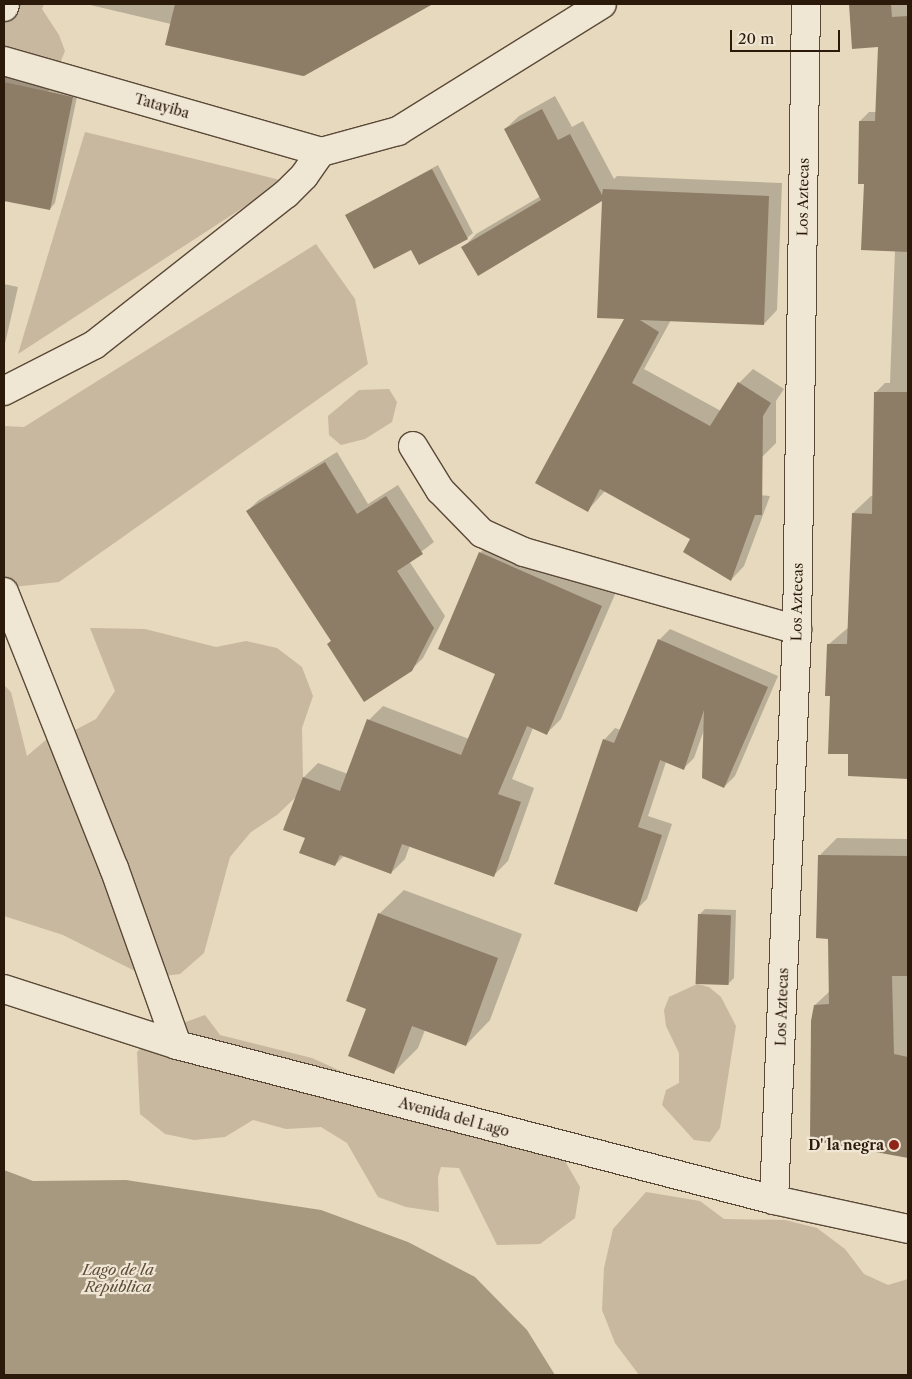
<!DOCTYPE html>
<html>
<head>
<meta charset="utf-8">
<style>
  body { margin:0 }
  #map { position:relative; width:912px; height:1379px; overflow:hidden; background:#e7d9bd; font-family:"Libre Caslon Text",serif }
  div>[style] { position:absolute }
  .green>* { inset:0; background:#c7b89f }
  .water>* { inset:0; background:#a79880 }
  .shadow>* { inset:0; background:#0003 }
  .building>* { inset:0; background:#8d7d67; transform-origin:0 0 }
  .roads { filter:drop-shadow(1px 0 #5a4937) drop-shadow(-1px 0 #5a4937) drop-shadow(0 1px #5a4937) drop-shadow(0 -1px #5a4937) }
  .minor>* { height:28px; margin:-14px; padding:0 14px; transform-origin:14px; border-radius:14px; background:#efe6d4 }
  .tertiary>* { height:28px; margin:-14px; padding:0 14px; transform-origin:14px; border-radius:14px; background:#efe6d4 }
  .dots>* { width:14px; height:14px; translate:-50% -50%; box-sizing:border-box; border:2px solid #efe6d4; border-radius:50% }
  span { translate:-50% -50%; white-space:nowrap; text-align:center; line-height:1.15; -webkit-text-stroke:4.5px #efe6d4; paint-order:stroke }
  .street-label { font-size:14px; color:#2b190a }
  .poi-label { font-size:14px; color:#2b190a; font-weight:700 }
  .right { translate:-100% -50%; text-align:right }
  .water-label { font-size:15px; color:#5d4c39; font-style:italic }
  .frame { position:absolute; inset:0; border:5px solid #2b190a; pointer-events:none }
  .scale { position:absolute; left:730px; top:30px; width:110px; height:22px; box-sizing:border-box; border:2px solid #2b190a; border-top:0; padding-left:6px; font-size:15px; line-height:18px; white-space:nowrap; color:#2b190a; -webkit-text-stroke:4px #efe6d4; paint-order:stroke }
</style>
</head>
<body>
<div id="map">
  <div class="green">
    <i style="clip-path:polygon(4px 4px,44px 4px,42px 9px,59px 35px,65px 51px,47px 95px,9px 93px,4px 88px)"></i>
    <i style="clip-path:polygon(85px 132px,284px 181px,18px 354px)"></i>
    <i style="clip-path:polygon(316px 244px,355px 299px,368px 364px,59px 582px,4px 588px,4px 426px,24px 427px)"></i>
    <i style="clip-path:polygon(389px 389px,397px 402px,392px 422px,365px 439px,341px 445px,329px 435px,328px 416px,359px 390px)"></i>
    <i style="clip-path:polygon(90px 628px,145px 629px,216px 647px,246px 641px,277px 648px,302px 667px,313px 696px,302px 728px,303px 777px,299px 794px,277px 815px,251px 832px,230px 857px,204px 953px,180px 974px,149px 978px,63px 935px,4px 916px,4px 685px,11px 692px,27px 756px,54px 733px,77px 729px,96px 719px,115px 691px)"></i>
    <i style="clip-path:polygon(697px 984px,709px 987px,721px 997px,736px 1026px,720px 1128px,710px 1142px,694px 1140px,662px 1105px,666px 1090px,679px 1083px,679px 1053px,666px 1026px,664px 1010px,669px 997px)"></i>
    <i style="clip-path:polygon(205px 1015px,220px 1035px,312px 1058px,345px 1073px,369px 1090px,562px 1156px,580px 1187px,575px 1218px,540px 1244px,497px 1245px,459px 1168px,441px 1167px,438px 1177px,439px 1212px,406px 1207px,378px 1197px,347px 1143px,321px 1127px,286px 1129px,253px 1120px,225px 1137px,194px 1140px,165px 1134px,140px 1114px,137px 1052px,158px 1032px)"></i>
    <i style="clip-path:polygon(646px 1192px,700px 1201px,724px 1219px,785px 1220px,817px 1228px,845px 1249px,864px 1274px,888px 1285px,908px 1279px,908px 1375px,639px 1375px,615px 1343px,602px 1310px,604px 1268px,613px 1229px)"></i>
  </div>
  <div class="water">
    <i style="clip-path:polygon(4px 1170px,33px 1181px,126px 1180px,321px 1210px,408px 1242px,475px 1277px,527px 1330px,555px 1375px,4px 1375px)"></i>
  </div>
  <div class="shadow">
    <i style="clip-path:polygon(86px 4px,431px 4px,302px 76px,166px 45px,171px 24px)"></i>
    <i style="clip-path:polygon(850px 4px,908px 4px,908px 459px,874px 459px,876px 392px,885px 383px,890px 383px,895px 250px,866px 183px,860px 121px,869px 112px,877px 112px,879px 46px,853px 48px)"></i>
    <i style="clip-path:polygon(4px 76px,78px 92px,55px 203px,50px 209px,4px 200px)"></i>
    <i style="clip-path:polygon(555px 96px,572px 127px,583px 121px,614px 179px,617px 176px,782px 183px,777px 310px,764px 324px,671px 320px,644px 369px,721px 411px,739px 383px,753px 369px,784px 389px,776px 401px,776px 443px,762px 457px,758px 495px,770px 496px,744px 566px,731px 580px,692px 538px,605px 491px,588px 510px,626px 318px,603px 199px,463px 248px,476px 234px,541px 196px,505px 129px,519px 116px)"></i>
    <i style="clip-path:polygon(438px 165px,473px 233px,467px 238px,412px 248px,347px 215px)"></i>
    <i style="clip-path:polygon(4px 284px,18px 287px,4px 348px)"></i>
    <i style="clip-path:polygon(337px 452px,368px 504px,398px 485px,434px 542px,409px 561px,445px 616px,423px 658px,411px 670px,328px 644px,332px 640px,247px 511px,259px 500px)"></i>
    <i style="clip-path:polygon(871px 496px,908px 497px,908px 778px,849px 775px,850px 753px,831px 695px,829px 644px,849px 627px,853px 513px)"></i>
    <i style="clip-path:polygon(494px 539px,616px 592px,561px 719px,547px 733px,533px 728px,512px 779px,534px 788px,508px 861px,493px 876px,410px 845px,405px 859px,391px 873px,345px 855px,335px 865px,306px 838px,285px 829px,304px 777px,318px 763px,348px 774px,369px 720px,383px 706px,469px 739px,497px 673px,480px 553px)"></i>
    <i style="clip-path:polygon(670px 629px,778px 676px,735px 776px,724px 787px,704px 730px,694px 758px,683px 769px,666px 762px,648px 816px,672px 824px,647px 899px,636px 910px,604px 740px,615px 728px,621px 730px,659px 640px)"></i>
    <i style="clip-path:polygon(837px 838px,908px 839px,908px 1157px,812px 1139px,815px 1005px,830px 991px,829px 938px,819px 856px)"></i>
    <i style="clip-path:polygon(404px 890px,522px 934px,490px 1020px,466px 1045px,425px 1030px,418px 1048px,394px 1072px,367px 1008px,379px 914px)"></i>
    <i style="clip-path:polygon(705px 909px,736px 910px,734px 978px,728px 984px,700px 914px)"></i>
  </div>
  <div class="building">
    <i style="clip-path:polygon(175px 4px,433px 4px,304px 76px,165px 45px)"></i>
    <i style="clip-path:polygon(849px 4px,891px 4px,892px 17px,908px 16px,908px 252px,861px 250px,864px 184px,858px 184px,859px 121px,875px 121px,878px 47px,852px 49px)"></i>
    <i style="clip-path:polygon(4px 82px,73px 97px,50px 210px,4px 201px)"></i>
    <i style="clip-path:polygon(542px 109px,558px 140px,570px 134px,602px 195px,603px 189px,769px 196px,764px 325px,640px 320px,659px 332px,632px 383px,710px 426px,738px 382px,771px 403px,763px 416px,762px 515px,755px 515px,731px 581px,683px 552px,690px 539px,600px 489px,588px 512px,535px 483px,624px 319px,597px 318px,602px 201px,478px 276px,461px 247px,541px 200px,504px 129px)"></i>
    <i style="clip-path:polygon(432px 169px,468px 239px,419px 265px,411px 250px,374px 269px,345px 215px)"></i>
    <i style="clip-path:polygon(874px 392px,908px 392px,908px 779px,848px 776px,848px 754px,828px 754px,830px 696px,825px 696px,827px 644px,847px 644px,852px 513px,872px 514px)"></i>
    <i style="clip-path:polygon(325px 462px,357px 514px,386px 496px,423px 554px,397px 571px,434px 628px,412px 671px,364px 702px,327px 644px,331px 641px,246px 511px)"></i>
    <i style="clip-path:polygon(479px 552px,602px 606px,547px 735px,527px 726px,498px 794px,521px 802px,494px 877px,402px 844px,391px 874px,340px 855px,335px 866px,299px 853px,305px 838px,283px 830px,303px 777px,340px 791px,367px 719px,461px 755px,495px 674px,438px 649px)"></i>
    <i style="clip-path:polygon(658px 639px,768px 687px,724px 788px,702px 778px,704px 710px,684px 770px,660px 760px,638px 827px,662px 835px,637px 912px,554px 884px,603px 739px,614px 743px)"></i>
    <i style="clip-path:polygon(818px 855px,908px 856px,908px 976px,892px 976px,894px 1054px,908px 1057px,908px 1158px,810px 1140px,811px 1021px,814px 1005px,829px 1004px,828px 939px,816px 938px)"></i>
    <i style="clip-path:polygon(378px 913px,498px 958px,466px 1046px,412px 1026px,394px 1074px,348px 1056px,366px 1009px,346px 1001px)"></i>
    <i style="left:698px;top:914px;width:33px;height:70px;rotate:2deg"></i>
  </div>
  <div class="roads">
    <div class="minor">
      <i style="left:4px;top:7px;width:3px;rotate:-72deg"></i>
      <i style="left:4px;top:61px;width:330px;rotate:16deg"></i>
      <i style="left:4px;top:391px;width:101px;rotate:-27.1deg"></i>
      <i style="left:94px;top:345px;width:244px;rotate:-38.2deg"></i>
      <i style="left:286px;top:194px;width:25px;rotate:-45deg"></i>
      <i style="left:304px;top:176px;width:29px;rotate:-55deg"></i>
      <i style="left:321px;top:152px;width:80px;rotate:-15.3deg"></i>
      <i style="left:398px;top:131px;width:240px;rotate:-31.9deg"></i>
      <i style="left:413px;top:446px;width:52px;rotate:58.5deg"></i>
      <i style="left:440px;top:490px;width:60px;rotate:45.7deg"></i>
      <i style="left:482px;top:533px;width:46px;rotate:24.3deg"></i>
      <i style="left:524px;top:552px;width:284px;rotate:15.9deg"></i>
      <i style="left:4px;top:592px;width:297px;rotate:68.3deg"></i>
      <i style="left:114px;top:868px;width:188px;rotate:70.4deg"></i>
      <i style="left:774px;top:1200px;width:570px;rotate:-87.69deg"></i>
      <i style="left:797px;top:630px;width:626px;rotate:-89.18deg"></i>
    </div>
    <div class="tertiary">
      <i style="left:4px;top:989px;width:182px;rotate:17.9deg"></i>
      <i style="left:177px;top:1045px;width:617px;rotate:14.55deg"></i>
      <i style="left:774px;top:1200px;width:137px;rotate:12.2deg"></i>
    </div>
  </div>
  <div class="dots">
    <i style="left:894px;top:1145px;background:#8f2418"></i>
  </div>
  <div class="street-label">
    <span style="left:162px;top:106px;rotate:16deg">Tatayiba</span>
    <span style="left:803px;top:197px;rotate:-89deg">Los Aztecas</span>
    <span style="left:797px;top:602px;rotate:-89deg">Los Aztecas</span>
    <span style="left:782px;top:1007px;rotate:-88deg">Los Aztecas</span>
    <span style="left:454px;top:1117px;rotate:15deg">Avenida del Lago</span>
  </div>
  <div class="poi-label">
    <span class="right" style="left:884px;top:1145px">D' la negra</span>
  </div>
  <div class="water-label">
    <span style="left:118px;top:1278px">Lago de la<br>República</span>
  </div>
  <div class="frame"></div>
  <div class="scale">20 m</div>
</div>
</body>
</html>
